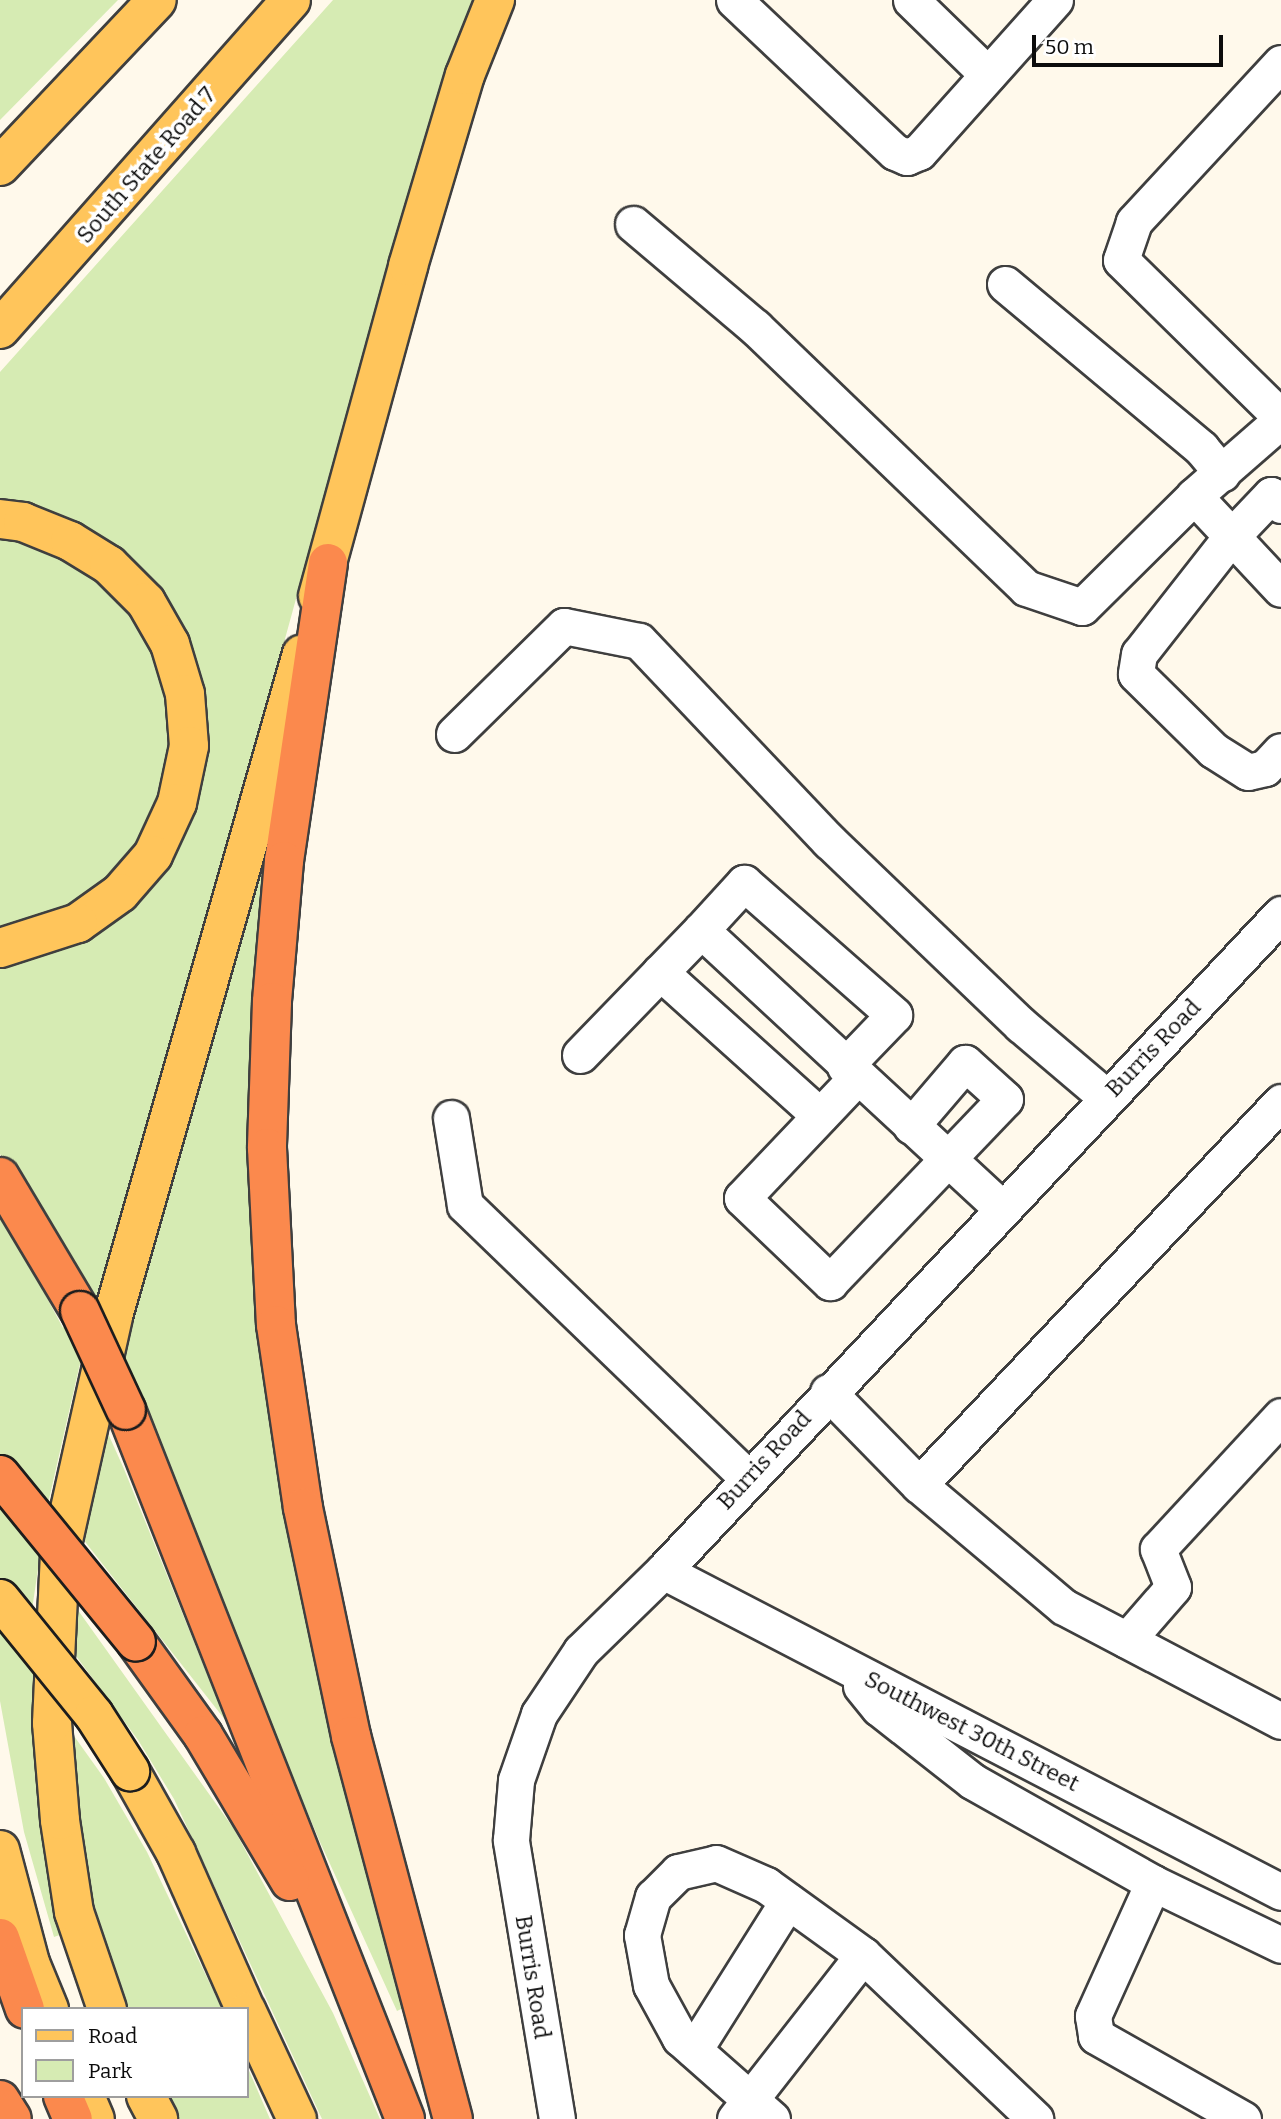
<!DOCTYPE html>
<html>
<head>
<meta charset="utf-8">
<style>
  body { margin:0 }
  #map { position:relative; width:1281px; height:2119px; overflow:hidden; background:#fff9eb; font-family:Bitter,serif }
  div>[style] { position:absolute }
  .green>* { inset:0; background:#d6ebb3 }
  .roads { filter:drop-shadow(2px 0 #3f3f3f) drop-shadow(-2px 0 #3f3f3f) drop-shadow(0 2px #3f3f3f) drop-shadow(0 -2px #3f3f3f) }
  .minor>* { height:35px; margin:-17.5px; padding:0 17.5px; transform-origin:17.5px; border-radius:17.5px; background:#fff }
  .major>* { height:38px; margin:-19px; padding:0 19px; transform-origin:19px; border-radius:19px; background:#ffc55b }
  .highway>* { height:38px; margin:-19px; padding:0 19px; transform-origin:19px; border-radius:19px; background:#fb894d }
  .bridges { filter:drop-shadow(2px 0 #1d1d1d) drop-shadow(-2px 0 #1d1d1d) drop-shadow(0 2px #1d1d1d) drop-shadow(0 -2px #1d1d1d) }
  .major-bridge>* { height:38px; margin:-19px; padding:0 19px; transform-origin:19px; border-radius:19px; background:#ffc55b }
  .highway-bridge>* { height:38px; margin:-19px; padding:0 19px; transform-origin:19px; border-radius:19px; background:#fb894d }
  span { translate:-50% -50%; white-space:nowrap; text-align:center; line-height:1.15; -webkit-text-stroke:7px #fff; paint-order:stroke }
  .street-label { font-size:23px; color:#0c0c0c }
  .legend { position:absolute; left:21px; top:2007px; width:228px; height:91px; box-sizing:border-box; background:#fff; border:2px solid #9e9e9e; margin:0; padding:9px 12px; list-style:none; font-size:21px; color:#0c0c0c }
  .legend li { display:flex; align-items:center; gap:14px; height:35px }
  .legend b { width:35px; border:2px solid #9e9e9e }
  .scale { position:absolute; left:1032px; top:35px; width:191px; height:32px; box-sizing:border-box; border:4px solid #0c0c0c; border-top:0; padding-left:9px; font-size:21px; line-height:24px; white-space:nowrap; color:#0c0c0c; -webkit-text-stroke:5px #fff; paint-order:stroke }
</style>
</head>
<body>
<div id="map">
  <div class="green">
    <i style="clip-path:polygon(0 0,118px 0,0 120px)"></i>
    <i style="clip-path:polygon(333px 0,480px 0,430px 126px,365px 348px,148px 1137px,84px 1346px,47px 1508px,33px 1603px,34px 1717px,44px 1833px,68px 1932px,54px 1937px,24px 1832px,0 1701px,0 1210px,63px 1328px,85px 1296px,0 1154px,0 961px,29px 956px,189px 805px,170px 621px,0 507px,0 372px)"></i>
    <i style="clip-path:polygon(0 533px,67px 554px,132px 609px,164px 669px,175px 746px,152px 830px,101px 893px,0 936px)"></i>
    <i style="clip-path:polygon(273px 813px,253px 1132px,405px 2007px,397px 2011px,320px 1842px,118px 1366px)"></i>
    <i style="clip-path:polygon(106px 1429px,124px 1469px,226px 1721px,75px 1529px)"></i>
    <i style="clip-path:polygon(70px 1599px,234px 1829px,333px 2013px,380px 2119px,322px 2119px,174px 1799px,138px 1740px,65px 1641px)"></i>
    <i style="clip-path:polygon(64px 1722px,104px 1778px,147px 1852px,222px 2009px,126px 2009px,78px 1851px)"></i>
    <i style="clip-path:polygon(247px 2066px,270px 2119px,176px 2119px,166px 2096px,247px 2096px)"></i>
  </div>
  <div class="roads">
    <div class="minor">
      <i style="left:734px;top:0;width:221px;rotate:43.4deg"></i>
      <i style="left:895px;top:152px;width:13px;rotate:23deg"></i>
      <i style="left:907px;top:157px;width:13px;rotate:-23deg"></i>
      <i style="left:919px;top:152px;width:204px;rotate:-48.2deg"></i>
      <i style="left:911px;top:0;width:107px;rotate:44.2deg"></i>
      <i style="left:1281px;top:63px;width:217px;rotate:132.8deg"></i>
      <i style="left:1134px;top:222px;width:40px;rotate:108.9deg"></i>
      <i style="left:1121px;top:260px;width:224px;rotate:44.5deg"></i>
      <i style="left:633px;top:224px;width:160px;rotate:40.2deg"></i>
      <i style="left:755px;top:327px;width:376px;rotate:43.9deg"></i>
      <i style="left:1026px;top:588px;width:59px;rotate:18.7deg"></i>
      <i style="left:1082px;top:607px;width:158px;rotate:-44.7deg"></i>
      <i style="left:1194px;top:496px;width:116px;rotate:-41.1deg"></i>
      <i style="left:1005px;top:284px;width:256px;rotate:39.9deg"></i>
      <i style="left:1201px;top:448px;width:33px;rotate:50deg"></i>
      <i style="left:1194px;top:496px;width:127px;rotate:46.9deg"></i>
      <i style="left:1281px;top:505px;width:14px;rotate:-135deg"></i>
      <i style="left:1271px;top:495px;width:59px;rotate:133.6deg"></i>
      <i style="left:1230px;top:538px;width:147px;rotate:128.1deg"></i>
      <i style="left:1139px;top:654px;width:20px;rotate:99deg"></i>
      <i style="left:1136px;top:674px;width:108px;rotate:44.6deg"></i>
      <i style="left:1213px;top:750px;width:41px;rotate:32.2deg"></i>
      <i style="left:1248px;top:772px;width:17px;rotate:-13deg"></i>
      <i style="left:1265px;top:768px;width:23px;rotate:-47deg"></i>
      <i style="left:454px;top:734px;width:154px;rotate:-44.5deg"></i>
      <i style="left:564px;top:626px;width:76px;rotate:11.3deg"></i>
      <i style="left:639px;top:641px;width:276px;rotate:46.5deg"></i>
      <i style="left:829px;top:841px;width:266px;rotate:43.8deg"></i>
      <i style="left:1021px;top:1025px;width:111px;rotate:40.3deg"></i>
      <i style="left:701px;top:930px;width:64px;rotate:-47.5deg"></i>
      <i style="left:744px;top:883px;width:200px;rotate:41.3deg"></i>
      <i style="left:894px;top:1015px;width:71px;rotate:133.9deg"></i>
      <i style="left:660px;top:972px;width:215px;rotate:42deg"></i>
      <i style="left:580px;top:1055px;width:174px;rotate:-45.9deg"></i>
      <i style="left:701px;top:930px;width:409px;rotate:42.8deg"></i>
      <i style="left:857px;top:1077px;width:167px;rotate:133.5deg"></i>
      <i style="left:742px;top:1198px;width:122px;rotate:43.7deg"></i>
      <i style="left:830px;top:1282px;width:253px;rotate:-46.3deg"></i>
      <i style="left:1005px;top:1099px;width:54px;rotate:-138deg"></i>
      <i style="left:965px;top:1063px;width:83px;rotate:130.6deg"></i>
      <i style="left:451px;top:1118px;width:88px;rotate:80.9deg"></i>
      <i style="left:465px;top:1205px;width:392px;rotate:44deg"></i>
      <i style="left:828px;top:1392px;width:130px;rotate:45.6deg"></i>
      <i style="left:919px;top:1485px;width:527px;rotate:-46.61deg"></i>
      <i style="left:919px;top:1485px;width:189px;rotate:40.1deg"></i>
      <i style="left:1064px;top:1607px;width:245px;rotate:27.7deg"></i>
      <i style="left:663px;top:1571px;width:696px;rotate:27.45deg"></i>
      <i style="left:1127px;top:1640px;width:70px;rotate:-49deg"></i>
      <i style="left:1173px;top:1587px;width:41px;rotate:-111.5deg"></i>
      <i style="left:1158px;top:1549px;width:181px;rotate:-47.2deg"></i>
      <i style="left:861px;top:1686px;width:28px;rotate:51deg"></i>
      <i style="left:879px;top:1708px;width:118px;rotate:38.1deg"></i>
      <i style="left:972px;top:1781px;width:208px;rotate:29.4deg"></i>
      <i style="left:1153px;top:1883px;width:142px;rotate:25.8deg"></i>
      <i style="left:1153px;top:1883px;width:146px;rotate:114.3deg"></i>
      <i style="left:1093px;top:2016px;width:20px;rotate:81deg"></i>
      <i style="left:1096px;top:2036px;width:169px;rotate:29.5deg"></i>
      <i style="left:694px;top:2050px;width:176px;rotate:-57.8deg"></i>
      <i style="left:557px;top:2119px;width:283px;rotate:-99.4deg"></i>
      <i style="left:511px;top:1840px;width:60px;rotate:-85.2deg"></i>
      <i style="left:516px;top:1780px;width:70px;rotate:-70.8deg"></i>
      <i style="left:539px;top:1714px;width:76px;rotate:-56.3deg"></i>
      <i style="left:581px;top:1651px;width:115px;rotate:-44.3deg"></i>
      <i style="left:663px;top:1571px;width:902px;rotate:-46.75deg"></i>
      <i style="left:735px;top:2119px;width:208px;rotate:-52deg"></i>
      <i style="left:863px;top:1955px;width:238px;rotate:43.6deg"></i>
      <i style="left:772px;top:2119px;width:123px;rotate:-138.6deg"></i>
      <i style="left:680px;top:2038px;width:60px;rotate:-118.7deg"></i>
      <i style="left:651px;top:1985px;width:51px;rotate:-100.2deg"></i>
      <i style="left:642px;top:1935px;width:40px;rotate:-74deg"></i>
      <i style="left:653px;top:1897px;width:35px;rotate:-45deg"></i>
      <i style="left:678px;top:1872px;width:39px;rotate:-13deg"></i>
      <i style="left:716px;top:1863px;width:55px;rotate:23.7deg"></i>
      <i style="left:766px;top:1885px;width:120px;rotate:35.8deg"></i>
    </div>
    <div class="major">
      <i style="left:0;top:166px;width:228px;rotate:-46.6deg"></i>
      <i style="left:0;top:329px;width:439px;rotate:-48.5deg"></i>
      <i style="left:0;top:519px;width:23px;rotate:7deg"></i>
      <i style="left:23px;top:522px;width:51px;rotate:22deg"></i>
      <i style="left:70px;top:541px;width:46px;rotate:31.6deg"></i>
      <i style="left:109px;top:565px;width:52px;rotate:45deg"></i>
      <i style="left:146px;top:602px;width:48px;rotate:60.3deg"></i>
      <i style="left:170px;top:644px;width:52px;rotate:73.3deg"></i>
      <i style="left:185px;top:694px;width:52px;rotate:85.6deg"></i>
      <i style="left:189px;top:746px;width:58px;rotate:101.9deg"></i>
      <i style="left:177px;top:803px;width:57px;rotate:114.8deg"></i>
      <i style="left:153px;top:855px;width:50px;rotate:131deg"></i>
      <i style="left:120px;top:893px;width:52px;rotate:144.5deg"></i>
      <i style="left:78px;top:923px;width:82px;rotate:162.2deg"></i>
      <i style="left:318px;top:596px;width:342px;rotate:-74.7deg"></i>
      <i style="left:408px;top:266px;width:199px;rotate:-73.4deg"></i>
      <i style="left:465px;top:75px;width:81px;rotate:-68.2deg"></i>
      <i style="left:130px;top:1771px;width:94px;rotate:60.7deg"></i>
      <i style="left:176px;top:1853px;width:171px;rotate:66.1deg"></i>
      <i style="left:0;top:1850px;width:117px;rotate:75.1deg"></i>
      <i style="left:30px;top:1963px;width:50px;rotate:67.6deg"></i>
      <i style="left:107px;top:2009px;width:102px;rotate:-108.8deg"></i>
      <i style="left:74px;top:1912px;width:93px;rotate:-98.7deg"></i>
      <i style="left:60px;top:1820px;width:97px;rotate:-94.7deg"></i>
      <i style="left:52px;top:1723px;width:169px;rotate:-87.3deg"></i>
      <i style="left:60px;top:1554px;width:244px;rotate:-77.4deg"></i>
      <i style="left:113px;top:1316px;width:688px;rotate:-74.07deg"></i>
      <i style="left:247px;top:2012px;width:118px;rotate:65deg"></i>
      <i style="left:85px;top:2096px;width:25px;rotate:67deg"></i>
      <i style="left:146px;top:2096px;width:26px;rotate:62deg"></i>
    </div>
    <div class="highway">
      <i style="left:328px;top:563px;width:301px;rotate:98.4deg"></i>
      <i style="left:284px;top:861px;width:142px;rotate:94.9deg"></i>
      <i style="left:272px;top:1002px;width:146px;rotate:92deg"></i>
      <i style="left:267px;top:1148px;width:177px;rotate:87.1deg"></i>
      <i style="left:276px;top:1325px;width:185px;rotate:81.6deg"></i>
      <i style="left:303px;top:1508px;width:233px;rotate:78.1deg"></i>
      <i style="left:351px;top:1736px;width:396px;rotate:75.1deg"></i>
      <i style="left:0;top:1177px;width:156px;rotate:59.2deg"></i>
      <i style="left:126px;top:1410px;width:762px;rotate:68.52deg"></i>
      <i style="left:136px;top:1642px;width:115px;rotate:54.2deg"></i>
      <i style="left:203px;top:1735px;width:170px;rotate:59.2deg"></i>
      <i style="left:0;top:1938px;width:75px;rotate:70.6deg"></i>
      <i style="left:63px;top:2096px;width:25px;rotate:67deg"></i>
      <i style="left:0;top:2100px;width:22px;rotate:58deg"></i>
    </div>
  </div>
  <div class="bridges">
    <div class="major-bridge">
      <i style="left:0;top:1599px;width:149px;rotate:51deg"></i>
      <i style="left:94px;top:1715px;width:67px;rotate:57.3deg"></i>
    </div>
    <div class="highway-bridge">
      <i style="left:80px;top:1311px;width:109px;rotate:65.1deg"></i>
      <i style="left:0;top:1475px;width:215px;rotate:50.8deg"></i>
    </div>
  </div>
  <div class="street-label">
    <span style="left:146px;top:165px;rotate:-49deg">South State Road 7</span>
    <span style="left:1153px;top:1048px;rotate:-46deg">Burris Road</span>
    <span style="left:764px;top:1460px;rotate:-47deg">Burris Road</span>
    <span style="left:972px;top:1731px;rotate:27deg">Southwest 30th Street</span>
    <span style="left:533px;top:1977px;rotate:81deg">Burris Road</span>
  </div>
  <ul class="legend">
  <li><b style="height:9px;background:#ffc55b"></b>Road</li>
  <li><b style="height:19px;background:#d6ebb3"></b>Park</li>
  </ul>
  <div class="scale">50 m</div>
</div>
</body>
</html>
